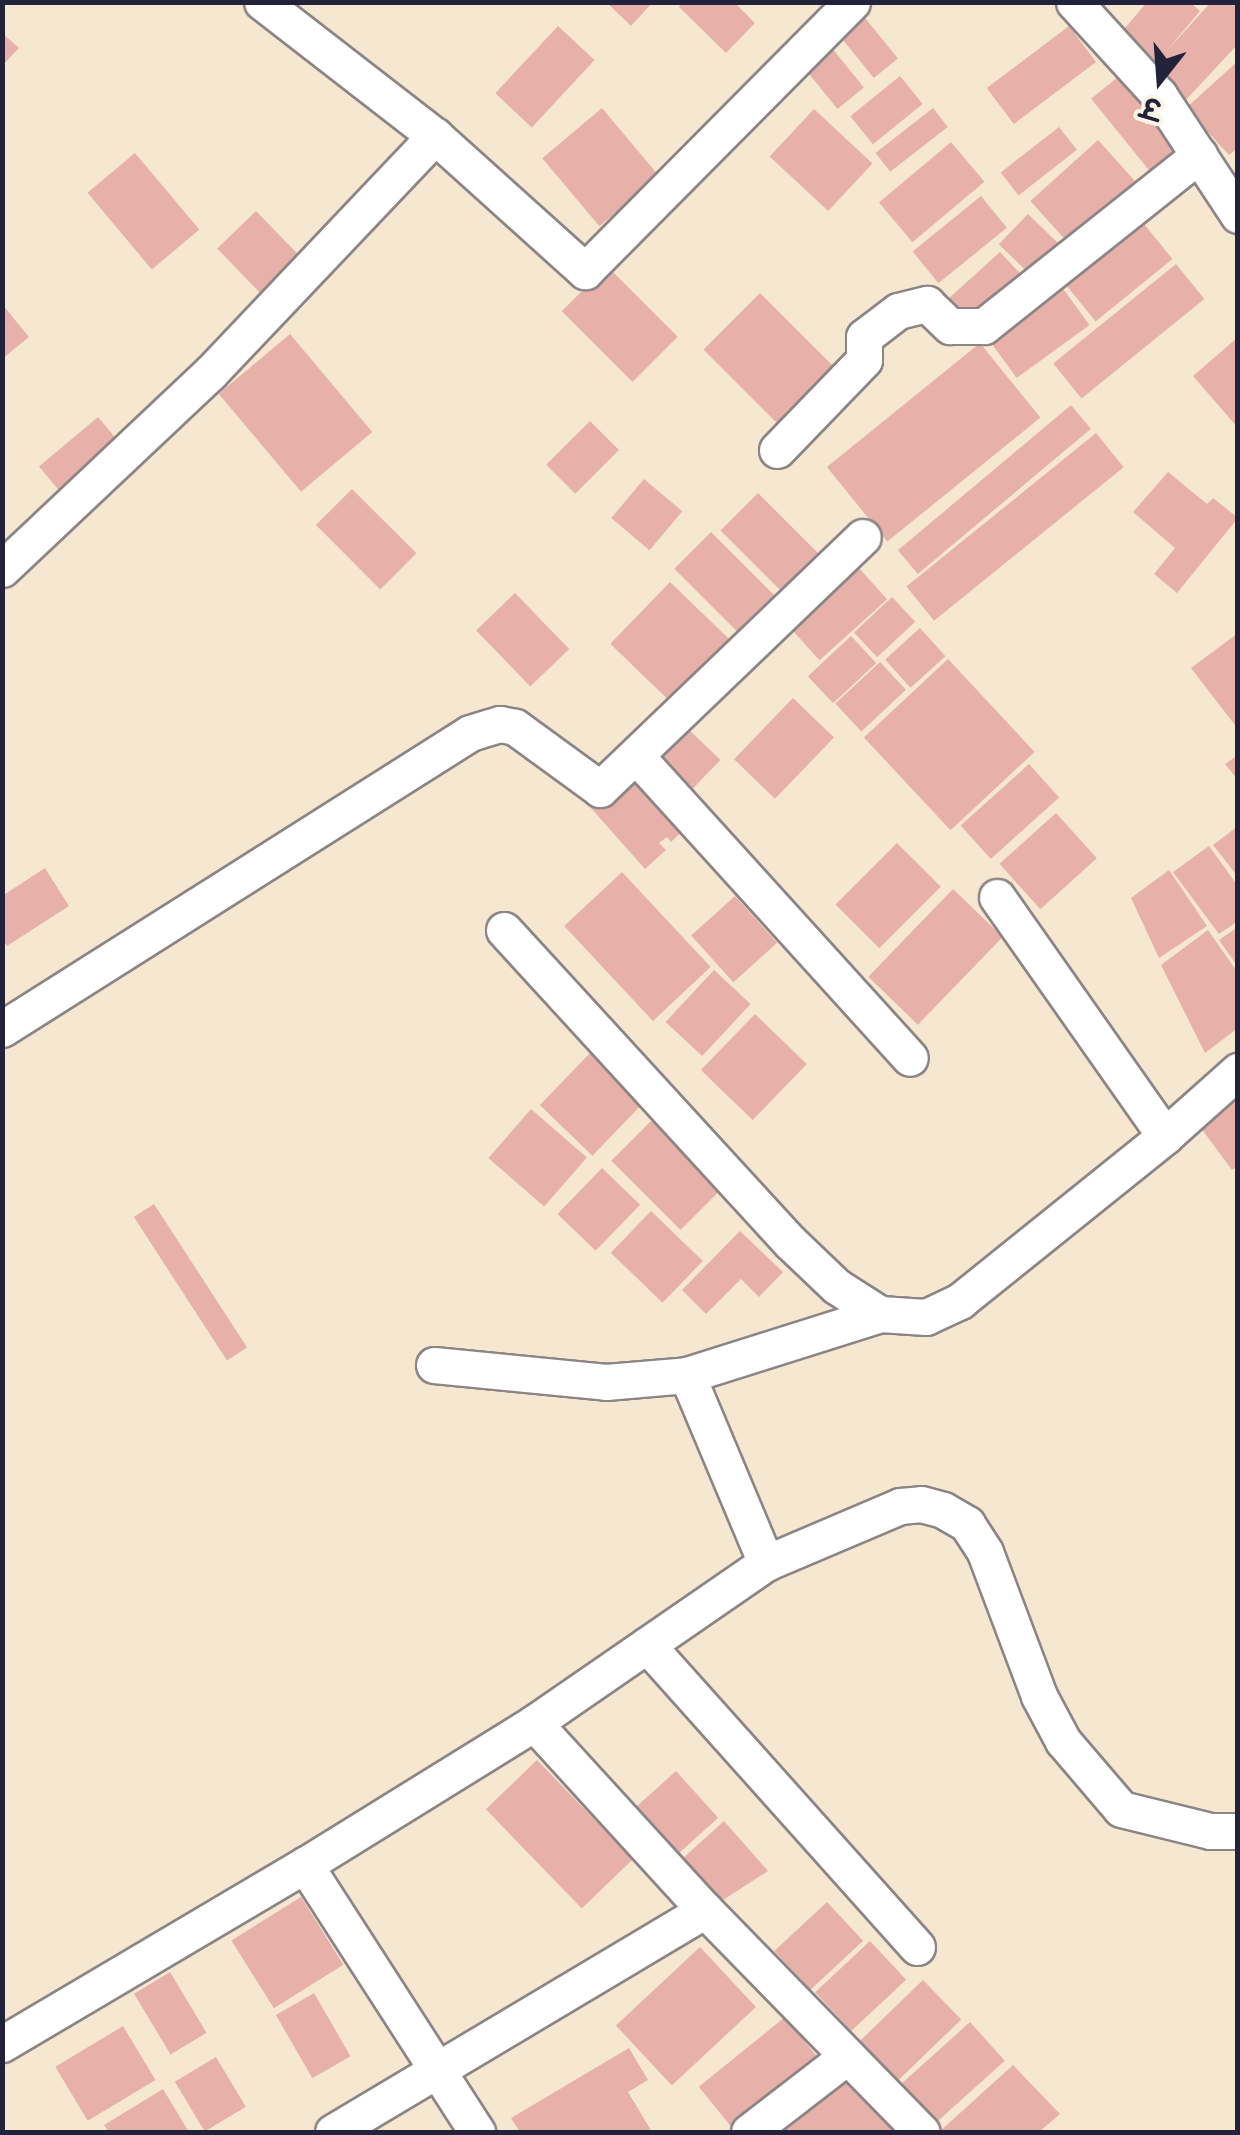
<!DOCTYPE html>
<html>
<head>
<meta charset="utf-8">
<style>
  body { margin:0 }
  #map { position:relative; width:1240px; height:2135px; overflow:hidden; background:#f6e8d0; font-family:"Shantell Sans","Playpen Sans Deva",sans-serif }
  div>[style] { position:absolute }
  .building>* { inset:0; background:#e7b1aa; transform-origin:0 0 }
  .roads { filter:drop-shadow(2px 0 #8c8586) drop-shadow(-2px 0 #8c8586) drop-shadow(0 2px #8c8586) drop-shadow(0 -2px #8c8586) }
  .minor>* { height:35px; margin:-17.5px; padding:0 17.5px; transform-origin:17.5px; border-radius:17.5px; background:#fff }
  span { translate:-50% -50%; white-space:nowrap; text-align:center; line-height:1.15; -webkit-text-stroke:8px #fcf5e5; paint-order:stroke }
  .frame { position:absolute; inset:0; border:5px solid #22223b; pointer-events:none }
  .north { position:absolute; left:1110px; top:30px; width:100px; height:100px; -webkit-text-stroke:8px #fcf5e5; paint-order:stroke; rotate:197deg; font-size:28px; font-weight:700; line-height:40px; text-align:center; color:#22223b }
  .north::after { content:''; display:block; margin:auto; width:35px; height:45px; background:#22223b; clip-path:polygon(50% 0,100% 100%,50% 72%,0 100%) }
</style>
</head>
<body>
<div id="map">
  <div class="building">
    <i style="clip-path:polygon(606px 2px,653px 2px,631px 26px)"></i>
    <i style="clip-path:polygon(683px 2px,734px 2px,755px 23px,726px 53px,679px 7px)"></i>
    <i style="clip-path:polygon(1147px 2px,1190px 2px,1200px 11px,1165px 53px,1211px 2px,1238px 6px,1238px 44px,1183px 103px,1148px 72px,1155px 64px,1120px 34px)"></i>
    <i style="left:857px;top:8px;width:65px;height:31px;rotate:51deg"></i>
    <i style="left:558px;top:26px;width:50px;height:92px;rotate:43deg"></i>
    <i style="left:1069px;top:26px;width:45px;height:103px;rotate:53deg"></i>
    <i style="clip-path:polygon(2px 33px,19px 48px,2px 66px)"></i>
    <i style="left:823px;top:37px;width:65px;height:34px;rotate:51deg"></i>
    <i style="clip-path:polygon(1238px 61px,1238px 148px,1229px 155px,1186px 108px)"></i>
    <i style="left:1123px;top:73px;width:100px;height:41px;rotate:51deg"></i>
    <i style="left:900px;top:76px;width:36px;height:64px;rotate:51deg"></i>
    <i style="left:602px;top:108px;width:89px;height:78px;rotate:50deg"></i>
    <i style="left:933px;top:108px;width:24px;height:73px;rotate:52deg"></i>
    <i style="left:814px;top:109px;width:80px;height:65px;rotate:43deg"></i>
    <i style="left:1059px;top:127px;width:29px;height:74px;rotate:52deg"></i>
    <i style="left:1098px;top:140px;width:64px;height:91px;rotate:48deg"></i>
    <i style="left:951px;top:142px;width:52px;height:94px;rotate:50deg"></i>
    <i style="left:135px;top:153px;width:100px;height:62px;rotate:50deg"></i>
    <i style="left:981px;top:196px;width:41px;height:88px;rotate:51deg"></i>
    <i style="left:256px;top:211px;width:62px;height:54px;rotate:46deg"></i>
    <i style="left:1028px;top:214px;width:55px;height:42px;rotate:44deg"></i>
    <i style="left:1136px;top:214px;width:58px;height:99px;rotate:51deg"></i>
    <i style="clip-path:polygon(1000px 252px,1029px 283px,976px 322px,948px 299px)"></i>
    <i style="left:1176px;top:264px;width:45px;height:158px;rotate:51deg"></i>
    <i style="left:607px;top:266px;width:100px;height:64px;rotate:45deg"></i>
    <i style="left:1056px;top:279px;width:57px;height:90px;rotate:54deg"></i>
    <i style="left:760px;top:293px;width:121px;height:80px;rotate:45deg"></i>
    <i style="clip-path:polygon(2px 304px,29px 337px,2px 359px)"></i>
    <i style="left:290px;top:334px;width:128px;height:93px;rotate:50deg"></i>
    <i style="clip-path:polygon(1238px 337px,1238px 428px,1193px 376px)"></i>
    <i style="left:980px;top:343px;width:96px;height:197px;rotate:51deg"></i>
    <i style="left:1071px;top:405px;width:31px;height:226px;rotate:50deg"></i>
    <i style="left:98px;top:417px;width:33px;height:77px;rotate:50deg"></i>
    <i style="left:590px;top:421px;width:41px;height:62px;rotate:45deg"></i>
    <i style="left:1096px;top:433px;width:44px;height:244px;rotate:51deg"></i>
    <i style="clip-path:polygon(1168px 472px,1207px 504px,1213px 498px,1238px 518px,1177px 593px,1154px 574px,1175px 548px,1133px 512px)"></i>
    <i style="left:644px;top:479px;width:50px;height:51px;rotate:40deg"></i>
    <i style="left:352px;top:489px;width:91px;height:51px;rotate:45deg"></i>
    <i style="left:758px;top:493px;width:93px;height:53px;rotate:45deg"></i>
    <i style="left:711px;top:532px;width:98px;height:52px;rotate:45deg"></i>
    <i style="left:849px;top:557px;width:57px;height:91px;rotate:48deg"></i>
    <i style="left:670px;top:582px;width:86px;height:86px;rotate:44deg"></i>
    <i style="left:515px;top:593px;width:78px;height:54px;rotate:46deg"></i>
    <i style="left:892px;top:597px;width:34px;height:52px;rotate:47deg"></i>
    <i style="left:920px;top:628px;width:38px;height:47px;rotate:48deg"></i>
    <i style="clip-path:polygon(1238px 633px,1238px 729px,1191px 668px)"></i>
    <i style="left:851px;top:636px;width:37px;height:59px;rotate:47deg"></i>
    <i style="left:948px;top:659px;width:127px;height:115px;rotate:47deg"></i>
    <i style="left:880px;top:662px;width:38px;height:61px;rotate:47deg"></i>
    <i style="left:793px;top:698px;width:57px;height:85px;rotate:44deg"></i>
    <i style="left:678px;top:719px;width:59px;height:49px;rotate:44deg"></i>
    <i style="clip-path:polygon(1238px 755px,1238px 780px,1225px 764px)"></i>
    <i style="left:1029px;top:764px;width:45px;height:92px;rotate:48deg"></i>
    <i style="clip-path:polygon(636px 770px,689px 825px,671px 842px,667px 837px,659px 843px,666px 850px,645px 869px,591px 808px)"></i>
    <i style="left:1056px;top:813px;width:61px;height:76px;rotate:48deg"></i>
    <i style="clip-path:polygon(1238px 826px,1238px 877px,1213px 845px)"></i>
    <i style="left:897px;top:843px;width:62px;height:87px;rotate:45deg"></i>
    <i style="clip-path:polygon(1209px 846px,1238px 886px,1238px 921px,1219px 934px,1173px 872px)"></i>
    <i style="clip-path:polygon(45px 868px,69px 906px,7px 946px,2px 939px,2px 896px)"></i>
    <i style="clip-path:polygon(1169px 870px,1207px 926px,1159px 958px,1131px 898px)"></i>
    <i style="left:622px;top:872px;width:130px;height:79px;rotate:47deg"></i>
    <i style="left:953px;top:889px;width:69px;height:122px;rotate:44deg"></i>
    <i style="left:735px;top:896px;width:63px;height:59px;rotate:48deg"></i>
    <i style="clip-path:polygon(1238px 927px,1238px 967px,1219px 940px)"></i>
    <i style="clip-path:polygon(1208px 930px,1238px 973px,1238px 1028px,1205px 1053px,1161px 965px)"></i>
    <i style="left:714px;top:970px;width:50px;height:71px;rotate:43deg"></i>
    <i style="left:755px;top:1014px;width:72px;height:78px;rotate:44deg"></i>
    <i style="left:592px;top:1051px;width:73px;height:75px;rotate:44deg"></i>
    <i style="clip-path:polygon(1238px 1095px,1238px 1166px,1232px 1170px,1198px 1124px)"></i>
    <i style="left:531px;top:1109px;width:74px;height:65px;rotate:41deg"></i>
    <i style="left:653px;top:1119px;width:98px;height:59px;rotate:45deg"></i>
    <i style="left:602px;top:1168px;width:53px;height:64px;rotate:44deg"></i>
    <i style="left:154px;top:1204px;width:171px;height:24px;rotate:57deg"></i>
    <i style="left:651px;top:1211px;width:72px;height:58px;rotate:44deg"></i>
    <i style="clip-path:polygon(740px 1231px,783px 1272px,759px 1297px,741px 1279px,706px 1314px,682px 1290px)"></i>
    <i style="left:537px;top:1760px;width:138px;height:71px;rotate:46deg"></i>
    <i style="left:676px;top:1771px;width:63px;height:59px;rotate:48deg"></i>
    <i style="clip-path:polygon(724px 1821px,768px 1871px,720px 1902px,681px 1860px)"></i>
    <i style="left:301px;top:1897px;width:80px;height:82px;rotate:58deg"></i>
    <i style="left:827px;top:1902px;width:53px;height:72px;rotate:47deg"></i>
    <i style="left:870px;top:1941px;width:53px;height:75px;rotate:47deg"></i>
    <i style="left:700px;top:1947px;width:82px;height:115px;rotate:47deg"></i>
    <i style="left:170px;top:1972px;width:71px;height:42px;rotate:59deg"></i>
    <i style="left:923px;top:1980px;width:55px;height:91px;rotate:46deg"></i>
    <i style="left:314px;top:1993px;width:73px;height:44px;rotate:60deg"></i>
    <i style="left:785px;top:2017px;width:56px;height:111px;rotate:51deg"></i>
    <i style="left:970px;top:2022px;width:52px;height:102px;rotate:48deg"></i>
    <i style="left:123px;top:2026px;width:63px;height:79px;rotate:59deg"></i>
    <i style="clip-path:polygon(629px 2048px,648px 2080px,628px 2092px,652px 2132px,520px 2132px,511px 2118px)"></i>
    <i style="left:216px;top:2057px;width:58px;height:48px;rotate:59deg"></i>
    <i style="clip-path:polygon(1013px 2065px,1060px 2114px,1039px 2132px,939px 2132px)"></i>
    <i style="clip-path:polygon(843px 2066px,900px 2120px,888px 2132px,780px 2132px)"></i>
    <i style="clip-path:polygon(163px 2089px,189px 2132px,109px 2132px,104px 2125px)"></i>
  </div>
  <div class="roads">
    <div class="minor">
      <i style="left:262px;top:2px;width:219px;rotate:37.8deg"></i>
      <i style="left:435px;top:136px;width:202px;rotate:42deg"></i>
      <i style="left:585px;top:271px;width:379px;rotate:-45.2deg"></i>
      <i style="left:1074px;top:2px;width:126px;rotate:47.6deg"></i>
      <i style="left:1159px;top:95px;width:144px;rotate:56.6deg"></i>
      <i style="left:777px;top:450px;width:125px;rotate:-46deg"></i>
      <i style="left:864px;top:360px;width:23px;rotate:-90deg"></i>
      <i style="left:864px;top:337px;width:43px;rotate:-37.4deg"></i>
      <i style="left:898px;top:311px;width:30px;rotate:-14deg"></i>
      <i style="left:927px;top:304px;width:32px;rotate:44deg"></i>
      <i style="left:950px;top:326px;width:34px"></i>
      <i style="left:984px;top:326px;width:275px;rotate:-38.5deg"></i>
      <i style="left:2px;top:569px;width:286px;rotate:-43.3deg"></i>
      <i style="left:210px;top:373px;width:327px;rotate:-46.5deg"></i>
      <i style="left:637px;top:757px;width:406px;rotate:47.8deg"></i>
      <i style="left:997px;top:897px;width:292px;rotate:54.9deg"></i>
      <i style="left:504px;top:930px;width:423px;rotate:47.5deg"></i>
      <i style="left:790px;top:1242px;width:64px;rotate:43.7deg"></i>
      <i style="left:836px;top:1286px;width:52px;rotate:32.5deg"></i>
      <i style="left:880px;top:1314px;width:46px;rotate:3.7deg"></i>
      <i style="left:926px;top:1317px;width:38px;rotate:-25deg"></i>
      <i style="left:960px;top:1301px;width:263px;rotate:-38.8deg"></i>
      <i style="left:1165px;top:1136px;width:98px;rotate:-41.7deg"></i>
      <i style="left:2px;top:1029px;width:554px;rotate:-32.31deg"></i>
      <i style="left:470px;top:733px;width:31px;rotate:-17deg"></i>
      <i style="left:500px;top:724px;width:15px;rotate:11deg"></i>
      <i style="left:515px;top:727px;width:105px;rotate:36.1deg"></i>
      <i style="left:600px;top:789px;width:364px;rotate:-43.8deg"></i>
      <i style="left:434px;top:1365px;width:173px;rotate:5.6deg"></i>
      <i style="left:606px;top:1382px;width:81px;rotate:-4.9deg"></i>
      <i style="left:687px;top:1375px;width:202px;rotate:-17.5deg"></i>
      <i style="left:687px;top:1375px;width:204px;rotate:67.2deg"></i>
      <i style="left:647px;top:1645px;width:405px;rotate:48.2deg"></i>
      <i style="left:534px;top:1723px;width:253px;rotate:47.6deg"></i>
      <i style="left:705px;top:1910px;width:310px;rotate:45.7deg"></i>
      <i style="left:305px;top:1865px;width:318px;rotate:57.2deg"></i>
      <i style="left:2px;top:2044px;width:352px;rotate:-30.6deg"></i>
      <i style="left:305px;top:1865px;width:269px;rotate:-31.8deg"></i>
      <i style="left:534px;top:1723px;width:282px;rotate:-34.6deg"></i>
      <i style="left:766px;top:1563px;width:146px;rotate:-23deg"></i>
      <i style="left:900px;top:1506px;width:21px;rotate:-5deg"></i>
      <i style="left:921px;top:1504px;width:23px;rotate:15deg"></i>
      <i style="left:943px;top:1510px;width:28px;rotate:30deg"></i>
      <i style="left:967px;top:1524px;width:33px;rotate:57deg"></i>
      <i style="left:985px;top:1552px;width:154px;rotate:69.4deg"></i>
      <i style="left:1039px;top:1696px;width:51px;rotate:61.9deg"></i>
      <i style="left:1063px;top:1741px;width:89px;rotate:49.5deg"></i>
      <i style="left:1121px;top:1809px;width:92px;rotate:13.9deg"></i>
      <i style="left:1210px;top:1831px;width:28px"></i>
      <i style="left:333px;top:2132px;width:433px;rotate:-30.8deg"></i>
      <i style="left:749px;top:2132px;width:123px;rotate:-37.7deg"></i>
    </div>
  </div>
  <div class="frame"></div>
  <div class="north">उ</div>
</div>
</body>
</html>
